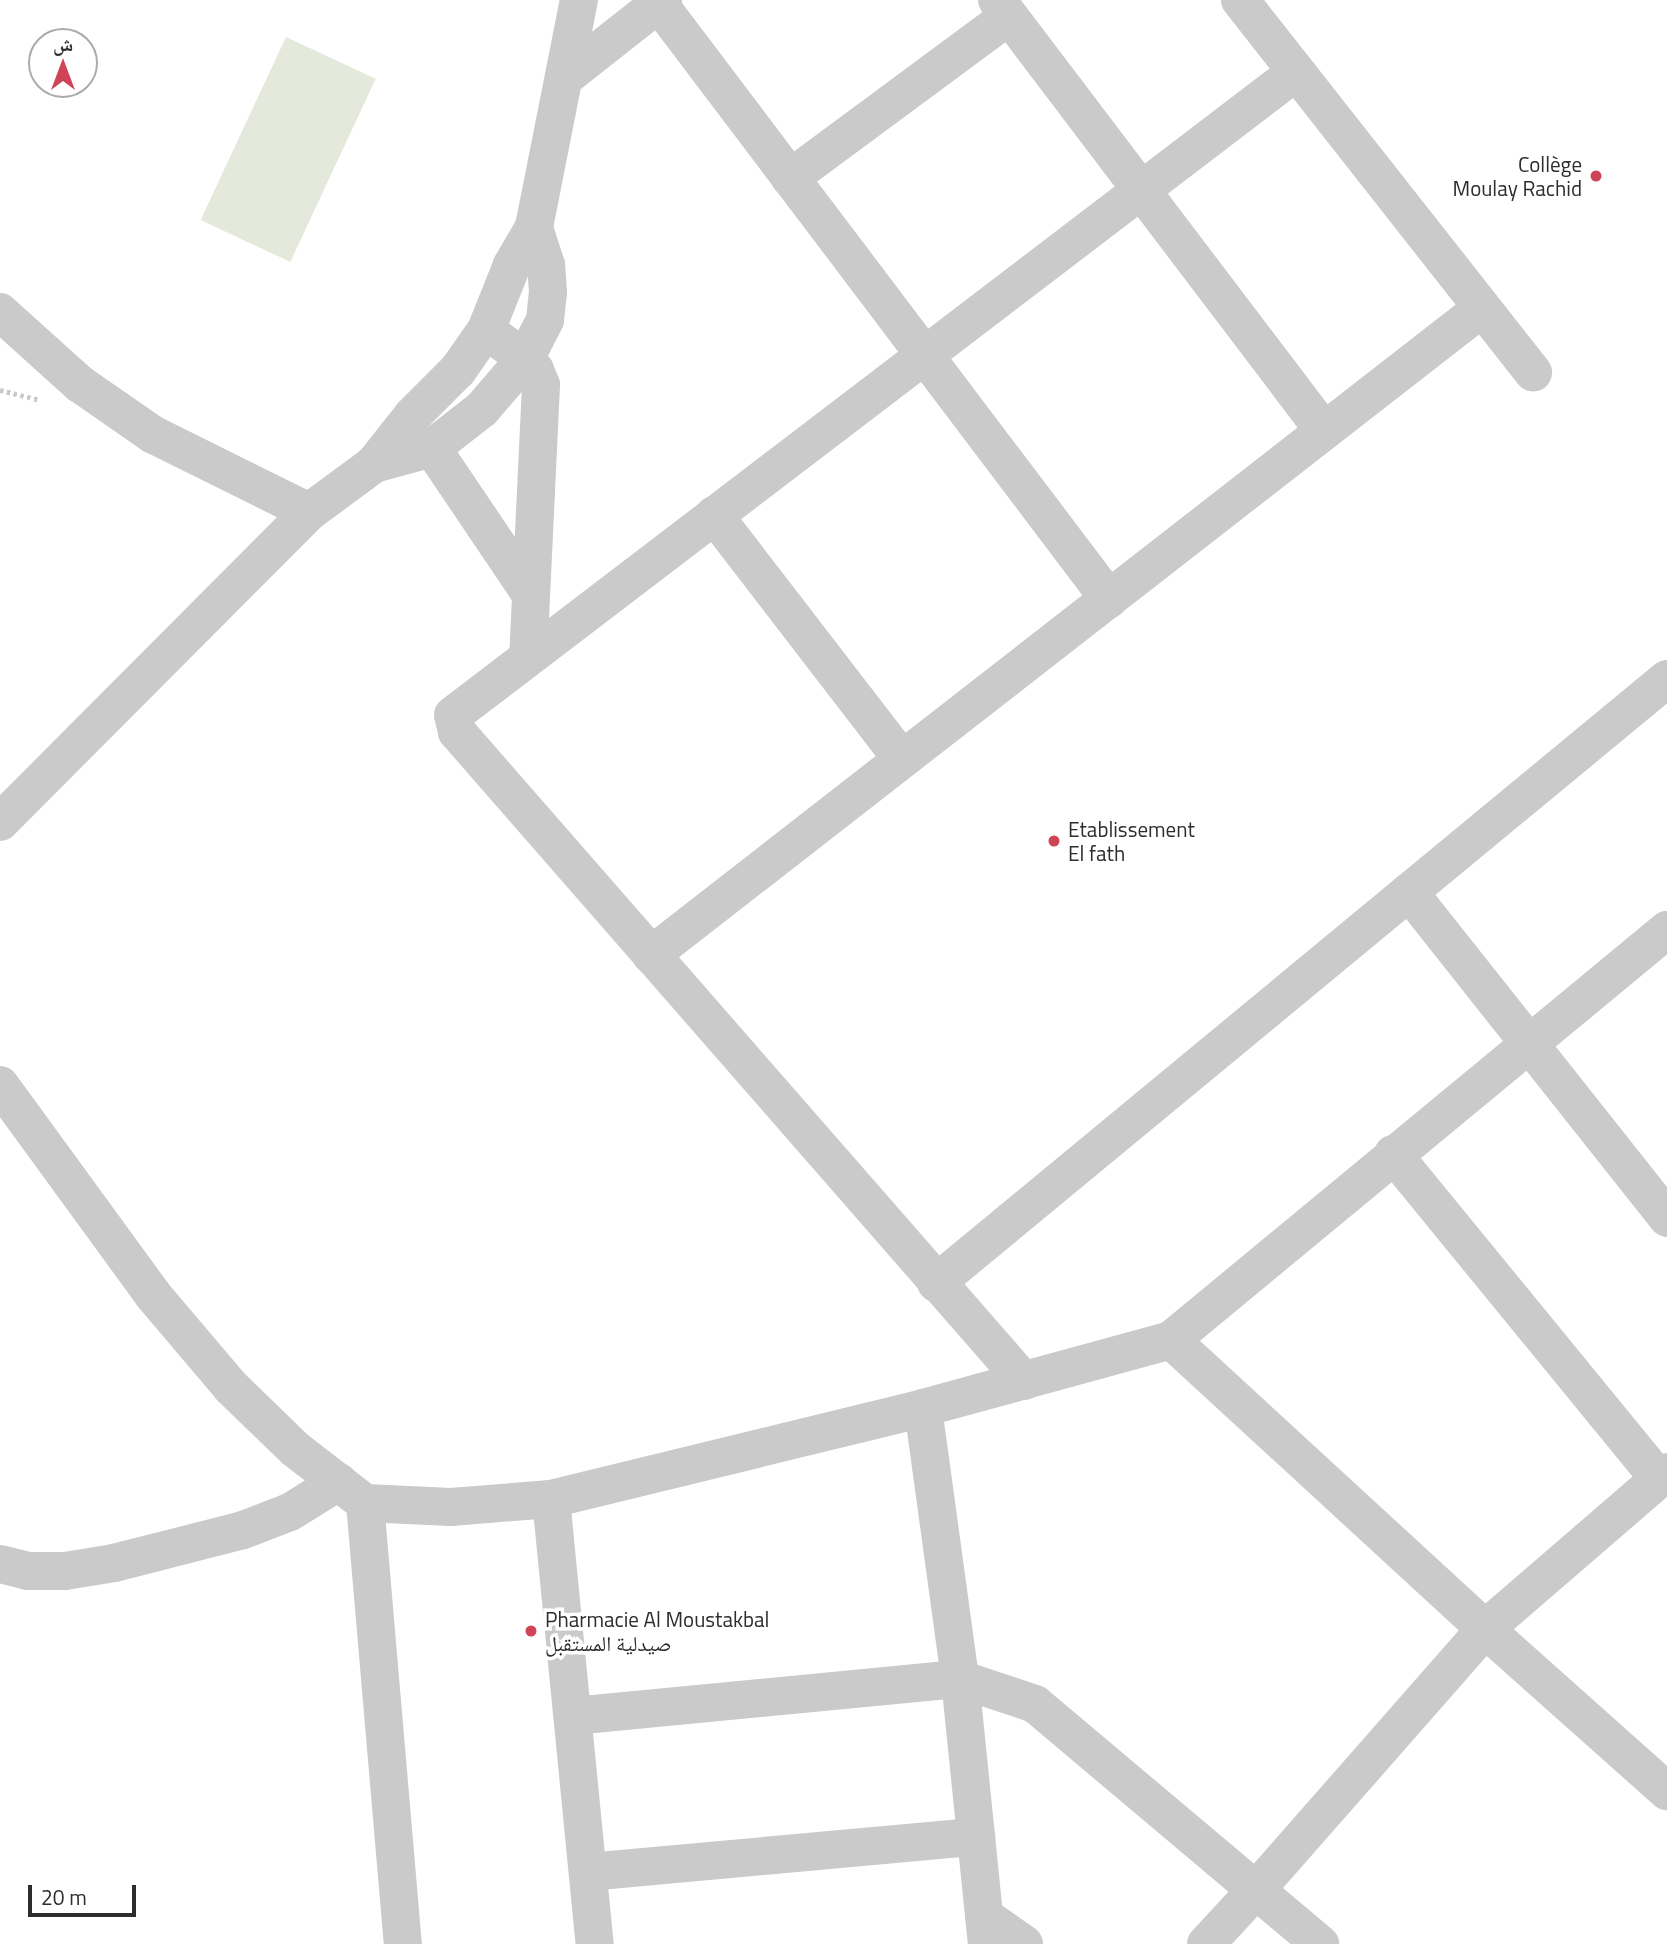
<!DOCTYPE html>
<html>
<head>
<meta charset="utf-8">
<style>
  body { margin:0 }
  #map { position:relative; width:1667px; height:1944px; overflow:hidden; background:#fff; font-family:"Titillium Web","Noto Naskh Arabic",sans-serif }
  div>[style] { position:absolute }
  .green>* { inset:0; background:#e4e9dc; transform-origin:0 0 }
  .path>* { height:4.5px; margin-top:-2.25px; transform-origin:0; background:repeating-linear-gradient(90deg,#cacaca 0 3.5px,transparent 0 7px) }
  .minor>* { height:38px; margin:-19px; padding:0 19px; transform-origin:19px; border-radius:19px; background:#cacaca }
  .dots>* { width:19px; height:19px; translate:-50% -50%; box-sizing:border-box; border:4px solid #fff; border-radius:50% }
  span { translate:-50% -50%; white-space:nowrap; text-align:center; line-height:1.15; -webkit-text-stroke:7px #fff; paint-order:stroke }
  .poi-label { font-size:21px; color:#2d2d2d }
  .right { translate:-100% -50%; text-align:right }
  .left { translate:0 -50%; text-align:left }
  .north { position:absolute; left:28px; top:28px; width:70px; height:70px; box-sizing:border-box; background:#fff; border:2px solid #ababab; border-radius:50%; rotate:0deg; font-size:19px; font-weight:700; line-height:28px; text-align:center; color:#2d2d2d }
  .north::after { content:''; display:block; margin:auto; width:24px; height:32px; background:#cf4557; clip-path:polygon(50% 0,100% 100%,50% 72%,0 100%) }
  .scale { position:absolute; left:28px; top:1885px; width:108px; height:32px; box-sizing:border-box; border:4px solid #2d2d2d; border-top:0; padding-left:9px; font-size:21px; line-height:24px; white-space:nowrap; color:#2d2d2d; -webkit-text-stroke:5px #fff; paint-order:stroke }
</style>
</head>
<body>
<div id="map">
  <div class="green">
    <i style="left:286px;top:37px;width:99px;height:202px;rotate:25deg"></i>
  </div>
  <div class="path">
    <i style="left:0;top:390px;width:41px;rotate:14deg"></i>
  </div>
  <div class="minor">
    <i style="left:656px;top:0;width:751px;rotate:52.9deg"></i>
    <i style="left:997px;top:0;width:541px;rotate:52.81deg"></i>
    <i style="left:1240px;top:0;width:474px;rotate:51.8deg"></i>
    <i style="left:564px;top:78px;width:126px;rotate:-38.2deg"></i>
    <i style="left:790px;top:178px;width:272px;rotate:-36.5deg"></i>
    <i style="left:0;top:312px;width:108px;rotate:42deg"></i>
    <i style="left:80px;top:384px;width:88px;rotate:34.8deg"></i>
    <i style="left:152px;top:434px;width:175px;rotate:26.4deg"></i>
    <i style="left:486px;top:330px;width:49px;rotate:36.6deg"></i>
    <i style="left:525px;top:359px;width:15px;rotate:48deg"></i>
    <i style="left:535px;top:370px;width:16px;rotate:68deg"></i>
    <i style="left:541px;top:385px;width:272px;rotate:92.7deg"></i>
    <i style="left:432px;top:448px;width:174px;rotate:56deg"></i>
    <i style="left:374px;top:464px;width:60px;rotate:-15.4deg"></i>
    <i style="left:432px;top:448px;width:63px;rotate:-38deg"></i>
    <i style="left:482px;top:409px;width:66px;rotate:-49.3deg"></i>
    <i style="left:525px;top:359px;width:44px;rotate:-62.9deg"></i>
    <i style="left:545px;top:320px;width:28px;rotate:-84deg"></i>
    <i style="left:548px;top:292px;width:27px;rotate:-94deg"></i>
    <i style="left:546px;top:265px;width:40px;rotate:-108deg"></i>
    <i style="left:714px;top:515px;width:308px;rotate:52.4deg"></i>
    <i style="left:0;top:822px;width:438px;rotate:-45.1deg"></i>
    <i style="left:309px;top:512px;width:81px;rotate:-36.4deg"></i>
    <i style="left:374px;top:464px;width:61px;rotate:-51.6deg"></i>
    <i style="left:412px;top:416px;width:65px;rotate:-45deg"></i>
    <i style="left:458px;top:370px;width:49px;rotate:-55deg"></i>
    <i style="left:486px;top:330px;width:70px;rotate:-68.2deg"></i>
    <i style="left:512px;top:265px;width:44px;rotate:-59.9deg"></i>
    <i style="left:534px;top:227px;width:231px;rotate:-78.8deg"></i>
    <i style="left:1409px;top:892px;width:416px;rotate:51.6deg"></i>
    <i style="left:651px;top:955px;width:1053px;rotate:-37.9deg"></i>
    <i style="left:0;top:1085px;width:260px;rotate:53.9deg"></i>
    <i style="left:153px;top:1295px;width:121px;rotate:49.7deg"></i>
    <i style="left:231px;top:1387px;width:89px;rotate:44.1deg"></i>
    <i style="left:295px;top:1449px;width:88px;rotate:37.6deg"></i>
    <i style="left:365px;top:1503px;width:86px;rotate:2.7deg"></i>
    <i style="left:451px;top:1507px;width:100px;rotate:-4.6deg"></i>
    <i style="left:551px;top:1499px;width:383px;rotate:-13.7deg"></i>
    <i style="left:923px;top:1408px;width:257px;rotate:-15.3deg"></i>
    <i style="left:1171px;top:1340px;width:644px;rotate:-39.58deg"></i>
    <i style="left:1393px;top:1154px;width:420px;rotate:50.7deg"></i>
    <i style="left:936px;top:1283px;width:948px;rotate:-39.57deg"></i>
    <i style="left:1171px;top:1340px;width:427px;rotate:42.6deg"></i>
    <i style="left:1485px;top:1629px;width:244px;rotate:41.7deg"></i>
    <i style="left:1024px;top:1381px;width:862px;rotate:-131.14deg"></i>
    <i style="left:457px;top:732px;width:17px;rotate:-103deg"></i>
    <i style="left:453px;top:715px;width:1060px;rotate:-37.33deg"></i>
    <i style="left:923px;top:1408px;width:274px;rotate:82.2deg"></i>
    <i style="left:960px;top:1679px;width:266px;rotate:84.2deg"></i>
    <i style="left:551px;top:1499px;width:447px;rotate:84.4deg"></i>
    <i style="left:365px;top:1503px;width:443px;rotate:85.1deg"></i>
    <i style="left:0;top:1564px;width:29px;rotate:14deg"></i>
    <i style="left:28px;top:1571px;width:37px"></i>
    <i style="left:65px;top:1571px;width:50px;rotate:-9.3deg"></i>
    <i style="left:114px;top:1563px;width:133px;rotate:-14.3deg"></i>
    <i style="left:243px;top:1530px;width:50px;rotate:-21deg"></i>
    <i style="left:290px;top:1512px;width:57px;rotate:-32deg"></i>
    <i style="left:573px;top:1716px;width:389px;rotate:-5.5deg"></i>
    <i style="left:960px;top:1679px;width:79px;rotate:18.4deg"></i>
    <i style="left:1035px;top:1704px;width:373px;rotate:40.1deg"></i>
    <i style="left:588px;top:1872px;width:390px;rotate:-5.2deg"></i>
    <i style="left:984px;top:1916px;width:49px;rotate:35deg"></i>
    <i style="left:1206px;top:1944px;width:74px;rotate:-47.2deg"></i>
    <i style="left:1256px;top:1890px;width:347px;rotate:-48.7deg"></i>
    <i style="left:1485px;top:1629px;width:240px;rotate:-40.8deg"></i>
  </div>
  <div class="dots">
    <i style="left:1596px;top:176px;background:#cf4557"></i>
    <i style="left:1054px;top:841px;background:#cf4557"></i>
    <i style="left:531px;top:1631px;background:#cf4557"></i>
  </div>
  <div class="poi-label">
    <span class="right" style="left:1582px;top:176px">Collège<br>Moulay Rachid</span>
    <span class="left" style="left:1068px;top:841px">Etablissement<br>El fath</span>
    <span class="left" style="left:545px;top:1631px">Pharmacie Al Moustakbal<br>صيدلية المستقبل</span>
  </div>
  <div class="north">ش</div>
  <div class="scale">20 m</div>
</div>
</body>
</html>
